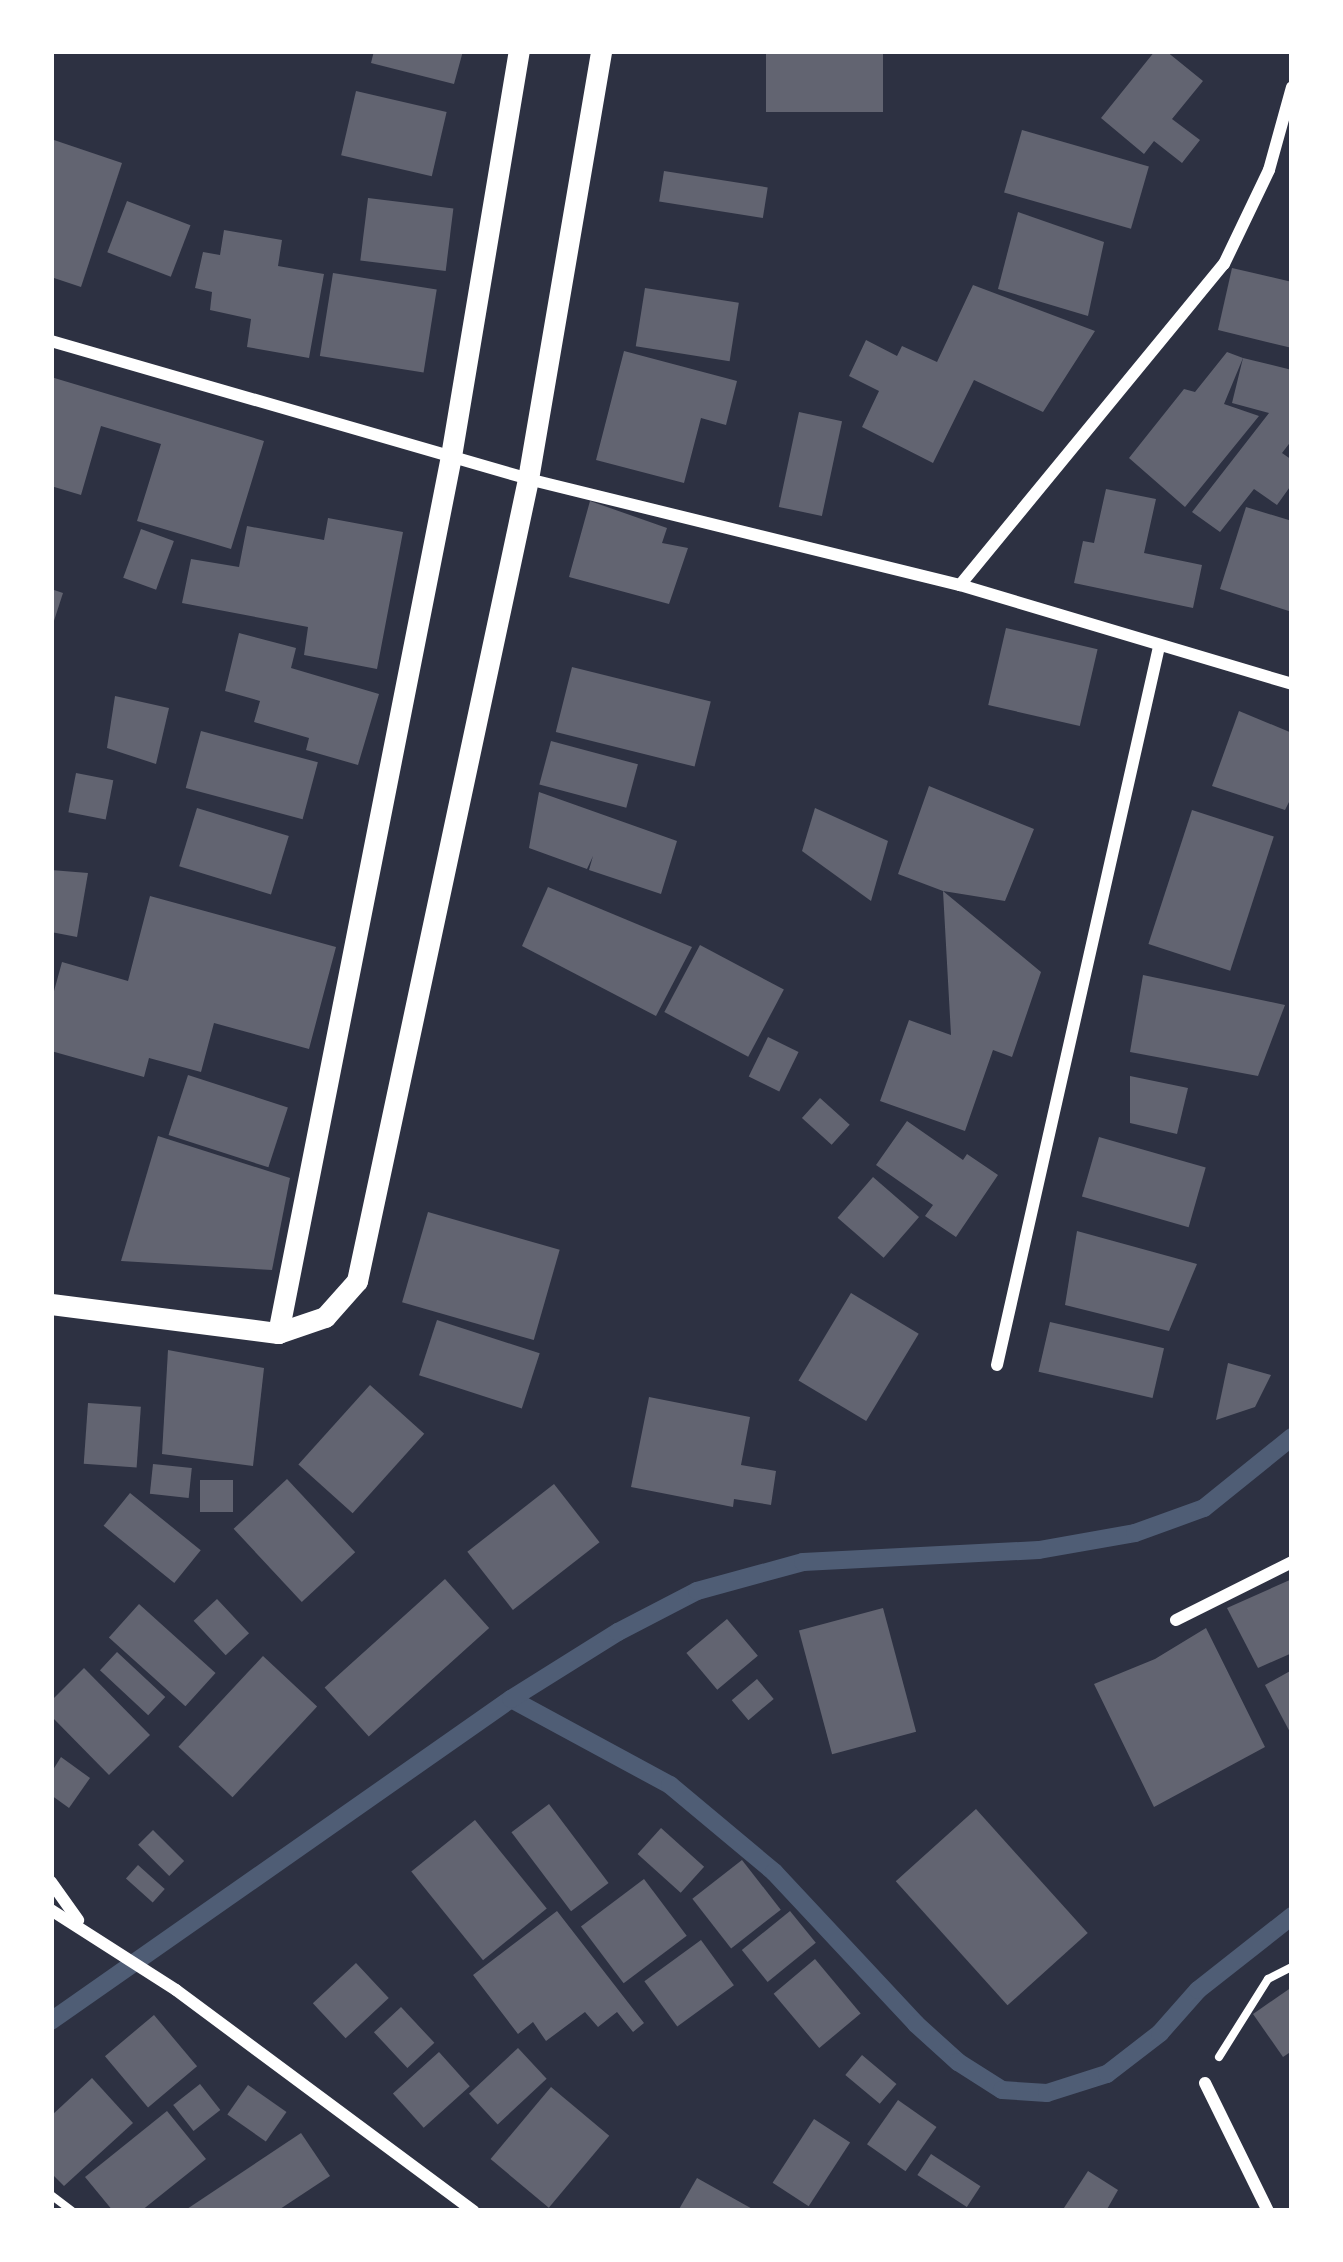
<!DOCTYPE html>
<html>
<head>
<meta charset="utf-8">
<style>
  body { margin:0 }
  #map { position:relative; width:1343px; height:2262px; overflow:hidden; background:#2d3142; font-family:"IBM Plex Sans",sans-serif }
  div>[style] { position:absolute }
  .stream>* { height:18px; margin:-9px; padding:0 9px; transform-origin:9px; border-radius:9px; background:#4f5d75 }
  .building>* { inset:0; background:#626471; transform-origin:0 0 }
  .path>* { height:8px; margin:-4px; padding:0 4px; transform-origin:4px; border-radius:4px; background:#fff }
  .minor>* { height:12px; margin:-6px; padding:0 6px; transform-origin:6px; border-radius:6px; background:#fff }
  .tertiary>* { height:21px; margin:-10.5px; padding:0 10.5px; transform-origin:10.5px; border-radius:10.5px; background:#fff }
  span { translate:-50% -50%; white-space:nowrap; text-align:center; line-height:1.15; -webkit-text-stroke:10px #fff; paint-order:stroke }
  .frame { position:absolute; inset:0; border:54px solid #fff; pointer-events:none }
</style>
</head>
<body>
<div id="map">
  <div class="stream">
    <i style="left:511px;top:1699px;width:181px;rotate:28.4deg"></i>
    <i style="left:670px;top:1785px;width:136px;rotate:39.9deg"></i>
    <i style="left:774px;top:1872px;width:208px;rotate:46.9deg"></i>
    <i style="left:916px;top:2024px;width:57px;rotate:42.1deg"></i>
    <i style="left:958px;top:2062px;width:52px;rotate:32.5deg"></i>
    <i style="left:1002px;top:2090px;width:45px;rotate:3.8deg"></i>
    <i style="left:1047px;top:2093px;width:63px;rotate:-17.6deg"></i>
    <i style="left:1107px;top:2074px;width:67px;rotate:-37.7deg"></i>
    <i style="left:1160px;top:2033px;width:57px;rotate:-48.5deg"></i>
    <i style="left:1198px;top:1990px;width:120px;rotate:-38.2deg"></i>
    <i style="left:51px;top:2021px;width:562px;rotate:-34.99deg"></i>
    <i style="left:511px;top:1699px;width:126px;rotate:-32.1deg"></i>
    <i style="left:618px;top:1632px;width:89px;rotate:-27.4deg"></i>
    <i style="left:697px;top:1591px;width:110px;rotate:-15.3deg"></i>
    <i style="left:803px;top:1562px;width:236px;rotate:-2.9deg"></i>
    <i style="left:1039px;top:1550px;width:97px;rotate:-10deg"></i>
    <i style="left:1135px;top:1533px;width:73px;rotate:-19.9deg"></i>
    <i style="left:1204px;top:1508px;width:113px;rotate:-38.9deg"></i>
  </div>
  <div class="building">
    <i style="clip-path:polygon(374px 51px,463px 51px,454px 84px,371px 63px)"></i>
    <i style="left:766px;top:51px;width:117px;height:61px"></i>
    <i style="clip-path:polygon(1155px 51px,1166px 51px,1203px 81px,1172px 119px,1200px 140px,1182px 163px,1154px 141px,1144px 154px,1101px 118px)"></i>
    <i style="left:356px;top:91px;width:93px;height:66px;rotate:13deg"></i>
    <i style="left:1022px;top:130px;width:132px;height:65px;rotate:16deg"></i>
    <i style="clip-path:polygon(51px 139px,122px 163px,81px 287px,51px 277px)"></i>
    <i style="left:664px;top:171px;width:105px;height:31px;rotate:9deg"></i>
    <i style="left:368px;top:198px;width:86px;height:63px;rotate:7deg"></i>
    <i style="left:127px;top:201px;width:68px;height:55px;rotate:21deg"></i>
    <i style="clip-path:polygon(1018px 212px,1104px 242px,1088px 316px,998px 289px)"></i>
    <i style="clip-path:polygon(224px 230px,282px 240px,278px 266px,324px 274px,309px 358px,247px 347px,251px 319px,210px 310px,212px 292px,195px 288px,203px 252px,220px 255px)"></i>
    <i style="clip-path:polygon(1232px 268px,1292px 282px,1292px 348px,1218px 330px)"></i>
    <i style="left:333px;top:273px;width:105px;height:84px;rotate:9deg"></i>
    <i style="clip-path:polygon(973px 285px,1095px 331px,1043px 412px,974px 380px,933px 463px,862px 427px,879px 391px,849px 376px,866px 340px,897px 356px,902px 346px,937px 362px)"></i>
    <i style="left:645px;top:288px;width:95px;height:59px;rotate:9deg"></i>
    <i style="clip-path:polygon(624px 351px,737px 381px,726px 425px,701px 418px,684px 483px,596px 460px)"></i>
    <i style="clip-path:polygon(1227px 352px,1243px 358px,1224px 404px,1259px 416px,1185px 507px,1129px 458px,1184px 389px,1195px 392px)"></i>
    <i style="clip-path:polygon(1243px 358px,1292px 370px,1292px 440px,1282px 453px,1292px 460px,1292px 484px,1277px 505px,1254px 489px,1220px 532px,1192px 512px,1269px 413px,1232px 403px)"></i>
    <i style="clip-path:polygon(51px 377px,264px 441px,231px 549px,137px 521px,161px 444px,101px 426px,81px 495px,51px 486px)"></i>
    <i style="left:799px;top:412px;width:44px;height:97px;rotate:12deg"></i>
    <i style="clip-path:polygon(1106px 489px,1156px 499px,1144px 553px,1202px 565px,1193px 608px,1074px 583px,1083px 541px,1094px 543px)"></i>
    <i style="clip-path:polygon(590px 501px,667px 528px,662px 543px,688px 548px,669px 604px,569px 577px)"></i>
    <i style="clip-path:polygon(1246px 507px,1292px 521px,1292px 612px,1220px 589px)"></i>
    <i style="clip-path:polygon(328px 518px,403px 532px,377px 669px,304px 655px,308px 627px,182px 603px,191px 559px,239px 567px,247px 526px,324px 540px)"></i>
    <i style="left:141px;top:529px;width:35px;height:52px;rotate:20deg"></i>
    <i style="clip-path:polygon(51px 589px,63px 593px,52px 627px,51px 627px)"></i>
    <i style="left:1006px;top:628px;width:94px;height:79px;rotate:13deg"></i>
    <i style="clip-path:polygon(239px 633px,296px 648px,291px 668px,379px 694px,358px 765px,306px 750px,309px 738px,254px 722px,260px 701px,225px 691px)"></i>
    <i style="left:572px;top:667px;width:143px;height:67px;rotate:14deg"></i>
    <i style="clip-path:polygon(115px 696px,169px 708px,156px 764px,107px 748px)"></i>
    <i style="clip-path:polygon(1239px 711px,1292px 733px,1292px 796px,1285px 810px,1212px 786px)"></i>
    <i style="left:201px;top:731px;width:121px;height:59px;rotate:15deg"></i>
    <i style="left:551px;top:741px;width:90px;height:45px;rotate:15deg"></i>
    <i style="left:76px;top:773px;width:38px;height:40px;rotate:11deg"></i>
    <i style="clip-path:polygon(929px 786px,1034px 829px,1005px 901px,943px 891px,1041px 972px,1012px 1057px,993px 1050px,965px 1131px,880px 1101px,909px 1020px,951px 1035px,943px 891px,898px 874px)"></i>
    <i style="clip-path:polygon(539px 792px,677px 841px,661px 894px,589px 870px,593px 856px,587px 869px,529px 848px)"></i>
    <i style="left:197px;top:808px;width:96px;height:61px;rotate:17deg"></i>
    <i style="clip-path:polygon(815px 808px,888px 841px,871px 901px,802px 851px)"></i>
    <i style="left:1192px;top:810px;width:86px;height:141px;rotate:18deg"></i>
    <i style="clip-path:polygon(51px 870px,88px 873px,77px 937px,51px 932px)"></i>
    <i style="clip-path:polygon(548px 887px,692px 947px,656px 1016px,522px 946px)"></i>
    <i style="clip-path:polygon(150px 896px,336px 947px,309px 1049px,214px 1023px,201px 1072px,149px 1058px,144px 1077px,51px 1051px,51px 1002px,62px 962px,128px 981px)"></i>
    <i style="left:700px;top:945px;width:95px;height:76px;rotate:28deg"></i>
    <i style="clip-path:polygon(1143px 975px,1285px 1005px,1258px 1076px,1130px 1052px)"></i>
    <i style="left:768px;top:1037px;width:34px;height:44px;rotate:26deg"></i>
    <i style="left:188px;top:1075px;width:105px;height:63px;rotate:18deg"></i>
    <i style="clip-path:polygon(1130px 1076px,1188px 1088px,1177px 1134px,1130px 1123px)"></i>
    <i style="left:820px;top:1098px;width:40px;height:27px;rotate:42deg"></i>
    <i style="clip-path:polygon(907px 1121px,963px 1160px,967px 1154px,998px 1175px,956px 1237px,925px 1216px,933px 1205px,876px 1165px)"></i>
    <i style="clip-path:polygon(158px 1136px,290px 1178px,272px 1270px,121px 1261px)"></i>
    <i style="left:1099px;top:1137px;width:111px;height:62px;rotate:16deg"></i>
    <i style="left:873px;top:1177px;width:61px;height:54px;rotate:41deg"></i>
    <i style="left:428px;top:1212px;width:137px;height:94px;rotate:16deg"></i>
    <i style="clip-path:polygon(1077px 1231px,1197px 1264px,1169px 1331px,1065px 1305px)"></i>
    <i style="left:851px;top:1293px;width:79px;height:102px;rotate:31deg"></i>
    <i style="left:437px;top:1320px;width:108px;height:58px;rotate:18deg"></i>
    <i style="left:1050px;top:1322px;width:117px;height:51px;rotate:13deg"></i>
    <i style="clip-path:polygon(168px 1350px,264px 1368px,253px 1466px,162px 1454px)"></i>
    <i style="clip-path:polygon(1228px 1363px,1271px 1375px,1255px 1407px,1216px 1420px)"></i>
    <i style="left:370px;top:1385px;width:73px;height:107px;rotate:42deg"></i>
    <i style="clip-path:polygon(649px 1397px,750px 1417px,741px 1465px,776px 1471px,771px 1505px,734px 1499px,733px 1507px,631px 1487px)"></i>
    <i style="left:88px;top:1403px;width:53px;height:61px;rotate:4deg"></i>
    <i style="left:153px;top:1464px;width:39px;height:30px;rotate:6deg"></i>
    <i style="left:287px;top:1479px;width:100px;height:73px;rotate:47deg"></i>
    <i style="left:200px;top:1480px;width:33px;height:32px"></i>
    <i style="left:554px;top:1484px;width:74px;height:110px;rotate:52deg"></i>
    <i style="left:130px;top:1493px;width:91px;height:42px;rotate:39deg"></i>
    <i style="left:445px;top:1579px;width:66px;height:162px;rotate:48deg"></i>
    <i style="clip-path:polygon(1292px 1579px,1292px 1653px,1258px 1668px,1227px 1608px)"></i>
    <i style="left:217px;top:1599px;width:47px;height:32px;rotate:47deg"></i>
    <i style="left:139px;top:1604px;width:103px;height:45px;rotate:42deg"></i>
    <i style="left:883px;top:1608px;width:128px;height:87px;rotate:75deg"></i>
    <i style="left:727px;top:1619px;width:48px;height:53px;rotate:50deg"></i>
    <i style="clip-path:polygon(1206px 1628px,1265px 1747px,1154px 1807px,1094px 1684px,1155px 1659px)"></i>
    <i style="left:117px;top:1652px;width:66px;height:25px;rotate:43deg"></i>
    <i style="left:263px;top:1656px;width:74px;height:124px;rotate:43deg"></i>
    <i style="clip-path:polygon(84px 1668px,150px 1735px,109px 1775px,51px 1716px,51px 1701px)"></i>
    <i style="clip-path:polygon(1292px 1670px,1292px 1736px,1265px 1685px)"></i>
    <i style="left:757px;top:1679px;width:26px;height:33px;rotate:50deg"></i>
    <i style="clip-path:polygon(61px 1757px,90px 1778px,69px 1808px,51px 1795px,51px 1773px)"></i>
    <i style="left:549px;top:1804px;width:99px;height:47px;rotate:53deg"></i>
    <i style="left:976px;top:1809px;width:167px;height:108px;rotate:48deg"></i>
    <i style="left:475px;top:1820px;width:114px;height:82px;rotate:51deg"></i>
    <i style="left:661px;top:1828px;width:58px;height:35px;rotate:42deg"></i>
    <i style="left:153px;top:1830px;width:44px;height:21px;rotate:45deg"></i>
    <i style="left:742px;top:1860px;width:63px;height:63px;rotate:52deg"></i>
    <i style="left:138px;top:1865px;width:36px;height:18px;rotate:42deg"></i>
    <i style="left:644px;top:1879px;width:71px;height:79px;rotate:53deg"></i>
    <i style="clip-path:polygon(557px 1911px,644px 2023px,633px 2032px,617px 2012px,598px 2027px,585px 2012px,546px 2041px,533px 2022px,518px 2034px,473px 1975px)"></i>
    <i style="left:790px;top:1911px;width:41px;height:62px;rotate:51deg"></i>
    <i style="left:701px;top:1940px;width:56px;height:70px;rotate:54deg"></i>
    <i style="left:815px;top:1959px;width:71px;height:54px;rotate:50deg"></i>
    <i style="left:356px;top:1963px;width:48px;height:59px;rotate:47deg"></i>
    <i style="clip-path:polygon(1292px 1987px,1292px 2051px,1283px 2057px,1253px 2014px)"></i>
    <i style="left:401px;top:2007px;width:49px;height:37px;rotate:47deg"></i>
    <i style="left:154px;top:2015px;width:67px;height:64px;rotate:50deg"></i>
    <i style="left:518px;top:2048px;width:42px;height:67px;rotate:47deg"></i>
    <i style="left:439px;top:2052px;width:46px;height:62px;rotate:48deg"></i>
    <i style="left:862px;top:2055px;width:45px;height:26px;rotate:40deg"></i>
    <i style="clip-path:polygon(92px 2078px,133px 2123px,64px 2186px,51px 2173px,51px 2116px)"></i>
    <i style="left:200px;top:2084px;width:33px;height:34px;rotate:52deg"></i>
    <i style="left:248px;top:2085px;width:47px;height:36px;rotate:35deg"></i>
    <i style="left:551px;top:2087px;width:76px;height:94px;rotate:40deg"></i>
    <i style="left:898px;top:2100px;width:47px;height:54px;rotate:35deg"></i>
    <i style="clip-path:polygon(167px 2111px,206px 2159px,141px 2211px,113px 2211px,85px 2177px)"></i>
    <i style="left:814px;top:2119px;width:43px;height:76px;rotate:33deg"></i>
    <i style="clip-path:polygon(301px 2133px,330px 2176px,277px 2211px,184px 2211px)"></i>
    <i style="left:931px;top:2154px;width:59px;height:25px;rotate:33deg"></i>
    <i style="clip-path:polygon(1088px 2171px,1118px 2190px,1106px 2211px,1062px 2211px)"></i>
    <i style="clip-path:polygon(697px 2178px,756px 2211px,678px 2211px)"></i>
  </div>
  <div class="path">
    <i style="left:1219px;top:2057px;width:92px;rotate:-57.9deg"></i>
    <i style="left:1268px;top:1979px;width:27px;rotate:-27deg"></i>
    <i style="left:51px;top:2195px;width:26px;rotate:37deg"></i>
  </div>
  <div class="minor">
    <i style="left:51px;top:341px;width:497px;rotate:16.1deg"></i>
    <i style="left:528px;top:479px;width:445px;rotate:13.8deg"></i>
    <i style="left:960px;top:585px;width:346px;rotate:16.6deg"></i>
    <i style="left:960px;top:585px;width:416px;rotate:-50.6deg"></i>
    <i style="left:1224px;top:264px;width:104px;rotate:-64.4deg"></i>
    <i style="left:1269px;top:170px;width:86px;rotate:-74.5deg"></i>
    <i style="left:997px;top:1365px;width:736px;rotate:-77.29deg"></i>
    <i style="left:1176px;top:1620px;width:130px;rotate:-26.6deg"></i>
    <i style="left:51px;top:1882px;width:47px;rotate:54.6deg"></i>
    <i style="left:51px;top:1910px;width:148px;rotate:32.6deg"></i>
    <i style="left:176px;top:1990px;width:371px;rotate:36.6deg"></i>
    <i style="left:1205px;top:2083px;width:143px;rotate:63.8deg"></i>
  </div>
  <div class="tertiary">
    <i style="left:51px;top:1304px;width:229px;rotate:7.3deg"></i>
    <i style="left:278px;top:1333px;width:50px;rotate:-18.8deg"></i>
    <i style="left:325px;top:1317px;width:48px;rotate:-48.4deg"></i>
    <i style="left:357px;top:1281px;width:820px;rotate:-77.96deg"></i>
    <i style="left:528px;top:479px;width:434px;rotate:-80.3deg"></i>
    <i style="left:278px;top:1333px;width:894px;rotate:-78.84deg"></i>
    <i style="left:451px;top:456px;width:411px;rotate:-80.5deg"></i>
  </div>
  <div class="frame"></div>
</div>
</body>
</html>
